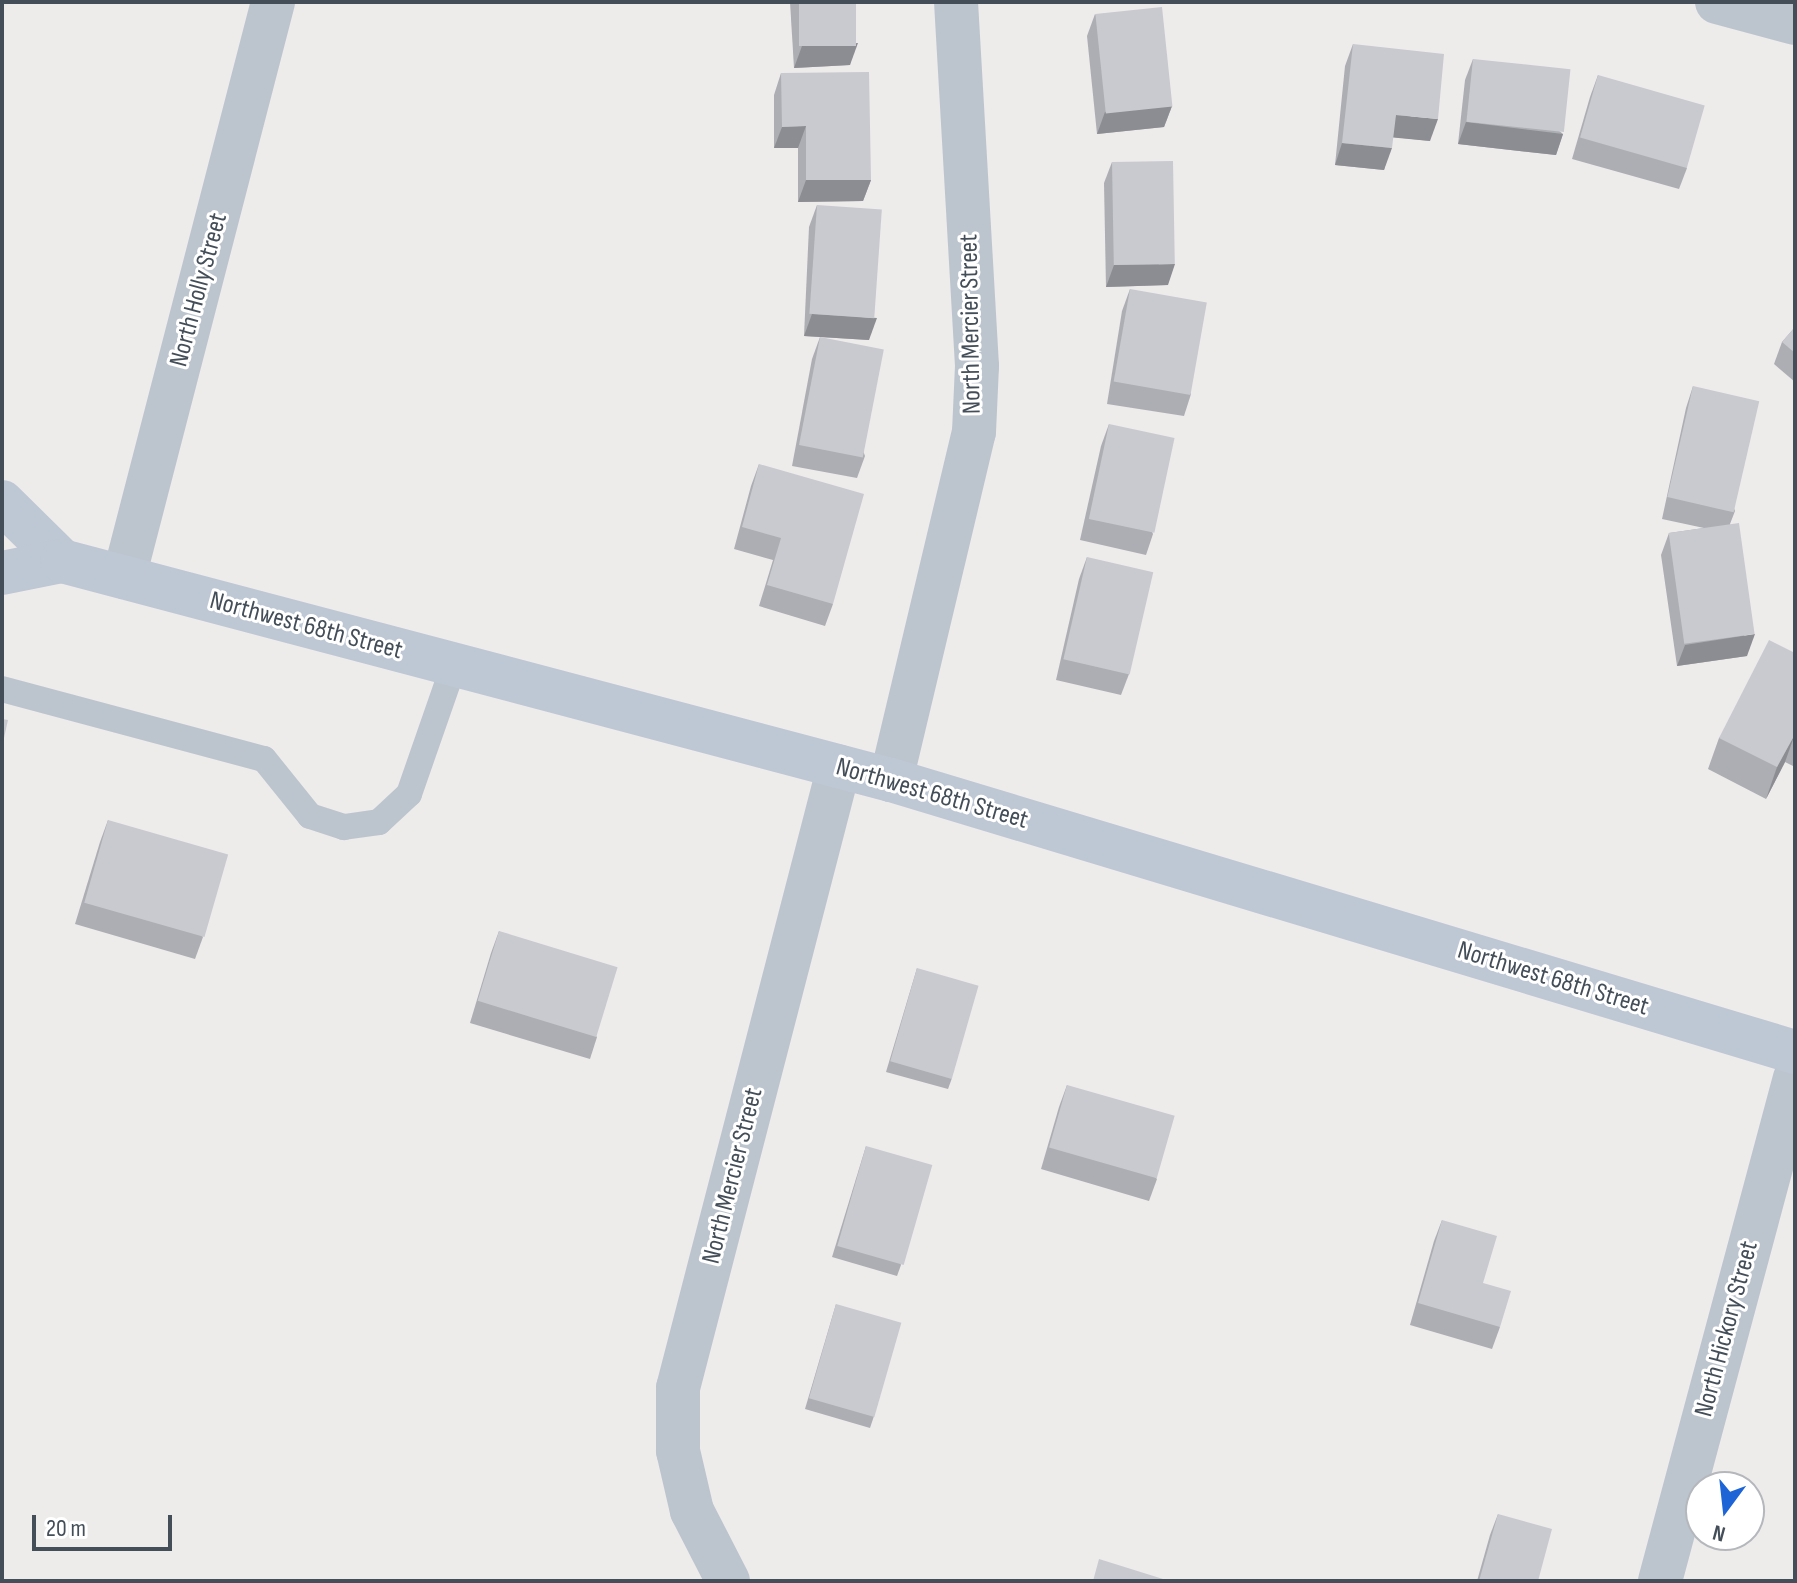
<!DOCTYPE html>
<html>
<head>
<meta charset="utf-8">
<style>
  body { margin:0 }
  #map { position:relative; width:1797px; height:1583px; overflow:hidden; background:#eeebeb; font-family:"Sofia Sans Condensed",sans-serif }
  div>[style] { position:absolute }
  .lane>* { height:26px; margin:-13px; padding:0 13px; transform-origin:13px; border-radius:13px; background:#bcc5ce }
  .street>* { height:44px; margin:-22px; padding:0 22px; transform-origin:22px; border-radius:22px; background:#bcc5ce }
  .secondary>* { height:44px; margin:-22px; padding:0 22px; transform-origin:22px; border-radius:22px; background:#bec7d4 }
  .wall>* { inset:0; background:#acaeb3 }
  .shaded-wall>* { inset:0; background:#8c8d92 }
  .building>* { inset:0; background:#c8cad0; transform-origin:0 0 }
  span { translate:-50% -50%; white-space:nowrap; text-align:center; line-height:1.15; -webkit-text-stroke:6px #fff; paint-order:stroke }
  .street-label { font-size:26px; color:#444e58 }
  .frame { position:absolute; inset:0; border:4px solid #444e58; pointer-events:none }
  .north { position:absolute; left:1685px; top:1471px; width:80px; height:80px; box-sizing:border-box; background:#fff; border:2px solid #b4b8bc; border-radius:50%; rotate:195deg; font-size:22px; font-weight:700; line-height:32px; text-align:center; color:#444e58 }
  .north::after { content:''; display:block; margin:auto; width:28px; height:36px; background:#1d65d6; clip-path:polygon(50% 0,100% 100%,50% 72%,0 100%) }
  .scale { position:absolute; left:32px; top:1515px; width:140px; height:36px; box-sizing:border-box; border:4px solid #444e58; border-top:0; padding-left:10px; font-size:24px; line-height:28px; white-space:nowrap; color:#444e58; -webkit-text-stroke:6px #fff; paint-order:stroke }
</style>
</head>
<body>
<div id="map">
  <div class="lane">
    <i style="left:2px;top:689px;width:271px;rotate:15deg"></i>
    <i style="left:264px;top:759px;width:73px;rotate:51.1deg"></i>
    <i style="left:310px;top:816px;width:36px;rotate:18deg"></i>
    <i style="left:344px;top:827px;width:35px;rotate:-8deg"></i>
    <i style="left:379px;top:822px;width:41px;rotate:-43deg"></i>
    <i style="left:409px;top:794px;width:137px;rotate:-70.8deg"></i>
  </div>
  <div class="street">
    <i style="left:1717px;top:2px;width:81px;rotate:15.1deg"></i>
    <i style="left:124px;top:577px;width:594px;rotate:-75.47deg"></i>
    <i style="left:891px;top:780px;width:358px;rotate:-76.6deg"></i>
    <i style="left:974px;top:432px;width:66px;rotate:-87.4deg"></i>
    <i style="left:977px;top:366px;width:365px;rotate:-93.3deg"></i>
    <i style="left:728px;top:1581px;width:79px;rotate:-117.2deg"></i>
    <i style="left:692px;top:1511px;width:62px;rotate:-103.1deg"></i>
    <i style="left:678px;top:1451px;width:63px;rotate:-90deg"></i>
    <i style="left:678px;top:1388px;width:642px;rotate:-75.47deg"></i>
    <i style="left:1660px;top:1581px;width:521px;rotate:-74.98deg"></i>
  </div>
  <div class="secondary">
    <i style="left:2px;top:502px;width:84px;rotate:44.5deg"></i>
    <i style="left:2px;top:573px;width:61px;rotate:-11.3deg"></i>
    <i style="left:62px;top:561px;width:857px;rotate:14.8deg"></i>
    <i style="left:891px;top:780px;width:944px;rotate:16.75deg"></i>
  </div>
  <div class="wall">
    <i style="clip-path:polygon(790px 2px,856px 2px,850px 65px,794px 68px)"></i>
    <i style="clip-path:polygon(1095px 14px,1172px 106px,1164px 127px,1097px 134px,1087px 36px)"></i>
    <i style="clip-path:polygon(1353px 44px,1430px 141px,1393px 137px,1384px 170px,1335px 165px,1345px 66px)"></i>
    <i style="clip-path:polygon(1473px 59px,1563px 134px,1556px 155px,1458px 144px,1465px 80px)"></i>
    <i style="clip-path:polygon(781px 73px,871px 180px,863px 201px,798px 202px,798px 148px,774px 148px,774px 95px)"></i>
    <i style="clip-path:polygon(1598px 75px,1687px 168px,1679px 189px,1572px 159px,1590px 97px)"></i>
    <i style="clip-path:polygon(1112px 162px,1168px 285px,1106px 287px,1104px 183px)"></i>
    <i style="clip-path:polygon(817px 205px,869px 340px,804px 336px,809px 227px)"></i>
    <i style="clip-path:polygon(1130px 289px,1191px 394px,1184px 416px,1107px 404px,1122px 311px)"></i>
    <i style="clip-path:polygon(1795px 327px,1795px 382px,1774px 364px,1782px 342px)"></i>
    <i style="clip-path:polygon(820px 337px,865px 456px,857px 478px,792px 466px,812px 359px)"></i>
    <i style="clip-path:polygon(1693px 386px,1735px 511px,1730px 524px,1747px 656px,1677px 666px,1661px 555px,1669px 533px,1704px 528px,1662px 519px,1686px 408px)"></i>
    <i style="clip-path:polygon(1109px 424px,1153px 534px,1146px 555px,1080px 540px,1101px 446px)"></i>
    <i style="clip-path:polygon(759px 464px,833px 604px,825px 626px,759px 606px,773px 560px,734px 549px,751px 486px)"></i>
    <i style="clip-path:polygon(1087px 557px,1129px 674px,1121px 695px,1056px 680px,1079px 579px)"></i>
    <i style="clip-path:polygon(1795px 653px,1795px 767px,1785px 762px,1766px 799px,1708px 769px,1719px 738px)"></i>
    <i style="clip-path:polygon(108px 820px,203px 937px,195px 959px,75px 924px,100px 842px)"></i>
    <i style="clip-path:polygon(499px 931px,597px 1037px,590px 1059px,470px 1023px,491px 953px)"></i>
    <i style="clip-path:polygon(917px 968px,952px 1078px,948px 1089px,886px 1072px)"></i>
    <i style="clip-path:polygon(1067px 1085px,1157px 1179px,1149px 1201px,1041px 1169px,1059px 1107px)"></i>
    <i style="clip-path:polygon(866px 1146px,901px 1265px,897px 1276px,832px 1257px)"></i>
    <i style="clip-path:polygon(1442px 1220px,1500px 1327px,1492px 1349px,1410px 1325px,1434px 1241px)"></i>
    <i style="clip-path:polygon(836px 1304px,874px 1416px,870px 1428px,805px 1409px)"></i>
    <i style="clip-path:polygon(1498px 1514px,1538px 1581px,1477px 1581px,1490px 1535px)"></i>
  </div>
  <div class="shaded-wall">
    <i style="clip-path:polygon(858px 43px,850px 65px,794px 68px,802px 46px)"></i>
    <i style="clip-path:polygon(1172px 106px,1164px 127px,1097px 134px,1105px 112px)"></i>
    <i style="clip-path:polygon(1396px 115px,1438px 119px,1430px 141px,1388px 137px)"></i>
    <i style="clip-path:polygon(1466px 122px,1563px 134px,1556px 155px,1458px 144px)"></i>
    <i style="clip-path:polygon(806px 126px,798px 148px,774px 148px,782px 127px)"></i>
    <i style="clip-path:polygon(1342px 143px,1392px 148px,1384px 170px,1335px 165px)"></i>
    <i style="clip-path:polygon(806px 180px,871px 180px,863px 201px,798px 202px)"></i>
    <i style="clip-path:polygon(1175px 264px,1168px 285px,1106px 287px,1114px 265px)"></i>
    <i style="clip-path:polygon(812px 314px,877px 318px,869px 340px,804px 336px)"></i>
    <i style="clip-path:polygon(1755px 634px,1747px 656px,1677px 666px,1685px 645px)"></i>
    <i style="clip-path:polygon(1795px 734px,1785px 762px,1766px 799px,1777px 767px)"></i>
  </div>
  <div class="building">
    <i style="left:799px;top:2px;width:57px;height:44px"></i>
    <i style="left:1162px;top:7px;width:100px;height:67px;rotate:84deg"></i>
    <i style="clip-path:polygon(1353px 44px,1444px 54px,1438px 119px,1396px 115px,1392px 148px,1342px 143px)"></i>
    <i style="left:1473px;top:59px;width:98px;height:63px;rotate:6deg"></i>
    <i style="clip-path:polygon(869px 72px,871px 180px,806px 180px,806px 126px,782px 127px,781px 73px)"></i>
    <i style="left:1598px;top:75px;width:111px;height:65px;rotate:16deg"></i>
    <i style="left:1173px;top:161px;width:103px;height:61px;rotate:89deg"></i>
    <i style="left:817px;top:205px;width:65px;height:109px;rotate:4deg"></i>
    <i style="left:1130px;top:289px;width:78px;height:94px;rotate:10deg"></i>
    <i style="clip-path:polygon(1795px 327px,1795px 353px,1782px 342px)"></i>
    <i style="left:820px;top:337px;width:65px;height:110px;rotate:11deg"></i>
    <i style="left:1693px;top:386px;width:68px;height:114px;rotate:13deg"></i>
    <i style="left:1109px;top:424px;width:67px;height:97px;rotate:12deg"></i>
    <i style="clip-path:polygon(759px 464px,864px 494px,833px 604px,767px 585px,781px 538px,742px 527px)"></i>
    <i style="left:1739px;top:523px;width:112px;height:71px;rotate:82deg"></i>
    <i style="left:1087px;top:557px;width:68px;height:105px;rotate:13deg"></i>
    <i style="clip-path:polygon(1769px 640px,1795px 653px,1795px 734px,1777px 767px,1719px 738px)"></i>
    <i style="clip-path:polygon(2px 719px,8px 720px,2px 747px)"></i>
    <i style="left:108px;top:820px;width:125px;height:86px;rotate:16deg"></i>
    <i style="left:499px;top:931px;width:124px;height:73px;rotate:17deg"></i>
    <i style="left:917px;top:968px;width:64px;height:97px;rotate:16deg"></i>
    <i style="left:1067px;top:1085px;width:112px;height:65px;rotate:16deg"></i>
    <i style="left:866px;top:1146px;width:69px;height:104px;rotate:16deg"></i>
    <i style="clip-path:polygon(1442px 1220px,1497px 1236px,1483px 1283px,1511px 1291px,1500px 1327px,1418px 1303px)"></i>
    <i style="left:836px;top:1304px;width:68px;height:98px;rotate:16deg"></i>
    <i style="clip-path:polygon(1498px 1514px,1552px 1529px,1538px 1581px,1479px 1581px)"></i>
    <i style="clip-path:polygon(1099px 1559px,1163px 1579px,1162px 1581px,1093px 1581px)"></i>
  </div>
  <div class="street-label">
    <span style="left:199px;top:290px;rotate:-75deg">North Holly Street</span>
    <span style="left:971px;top:324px;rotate:-91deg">North Mercier Street</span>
    <span style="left:306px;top:626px;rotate:15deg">Northwest 68th Street</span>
    <span style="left:932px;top:794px;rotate:16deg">Northwest 68th Street</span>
    <span style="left:1553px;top:979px;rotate:17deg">Northwest 68th Street</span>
    <span style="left:733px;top:1176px;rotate:-76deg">North Mercier Street</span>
    <span style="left:1727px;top:1329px;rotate:-75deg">North Hickory Street</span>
  </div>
  <div class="frame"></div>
  <div class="north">N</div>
  <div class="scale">20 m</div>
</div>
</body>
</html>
